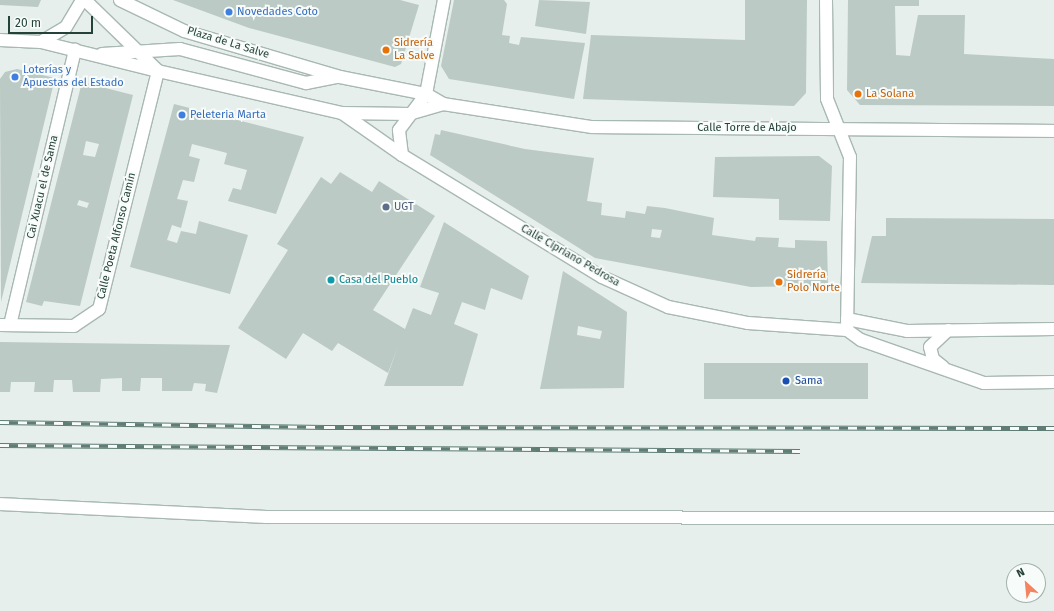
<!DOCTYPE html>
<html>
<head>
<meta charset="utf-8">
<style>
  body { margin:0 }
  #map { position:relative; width:1054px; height:611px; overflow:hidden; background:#e6efeb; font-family:"Fira Sans",sans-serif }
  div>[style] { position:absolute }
  .building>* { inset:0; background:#bbcac4; transform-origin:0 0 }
  .roads { filter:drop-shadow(1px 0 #a8b8b2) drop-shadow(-1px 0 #a8b8b2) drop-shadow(0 1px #a8b8b2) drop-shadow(0 -1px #a8b8b2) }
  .minor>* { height:12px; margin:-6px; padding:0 6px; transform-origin:6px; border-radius:6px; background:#fff }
  .rail>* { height:4.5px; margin-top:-2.25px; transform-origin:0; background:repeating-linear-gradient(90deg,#f7fbf9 0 9px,#5f7d75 0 18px); box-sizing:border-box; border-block:1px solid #5f7d75 }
  .dots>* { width:11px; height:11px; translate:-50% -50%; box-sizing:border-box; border:2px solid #f7fbf9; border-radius:50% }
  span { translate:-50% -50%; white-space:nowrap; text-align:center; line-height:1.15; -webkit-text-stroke:4px #f7fbf9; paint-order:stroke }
  .shop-label { font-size:11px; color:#366cbe }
  .left { translate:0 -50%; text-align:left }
  .street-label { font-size:11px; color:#24423a }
  .food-label { font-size:11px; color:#c56008 }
  .service-label { font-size:11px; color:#4e5e75 }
  .culture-label { font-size:11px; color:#0d838f }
  .transit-label { font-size:11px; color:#164399 }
  .north { position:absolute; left:1006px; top:563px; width:40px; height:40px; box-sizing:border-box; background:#f7fbf9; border:1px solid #a3b1ad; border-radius:50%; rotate:333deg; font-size:11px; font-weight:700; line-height:16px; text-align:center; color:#24423a }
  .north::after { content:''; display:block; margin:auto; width:14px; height:18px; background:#f4845f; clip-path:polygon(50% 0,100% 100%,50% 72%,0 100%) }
  .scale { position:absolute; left:8px; top:16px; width:85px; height:18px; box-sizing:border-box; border:2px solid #24423a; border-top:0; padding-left:5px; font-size:12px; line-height:14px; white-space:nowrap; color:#24423a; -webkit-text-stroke:3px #f7fbf9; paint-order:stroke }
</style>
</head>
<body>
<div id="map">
  <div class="building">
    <i style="clip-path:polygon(0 0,41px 0,38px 7px,0 5px)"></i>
    <i style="clip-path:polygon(173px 0,400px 0,419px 5px,401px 64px,395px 67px,249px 28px)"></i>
    <i style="clip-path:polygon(454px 0,504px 0,507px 4px,502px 35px,510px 36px,509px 43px,519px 45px,521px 37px,585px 43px,574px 99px,449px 79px,441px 66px)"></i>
    <i style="clip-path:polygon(539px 0,590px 2px,586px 34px,535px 26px)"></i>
    <i style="clip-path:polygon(745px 0,807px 0,806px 93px,794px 106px,583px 99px,591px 35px,745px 40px)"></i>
    <i style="clip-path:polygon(848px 0,919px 0,919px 6px,895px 6px,896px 55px,910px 56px,918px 15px,965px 15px,964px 54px,1054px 59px,1054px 106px,860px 105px,847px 90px)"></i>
    <i style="clip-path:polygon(17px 69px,55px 78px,1px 302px,0 79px,5px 72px)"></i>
    <i style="clip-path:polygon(evenodd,82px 82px,133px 95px,80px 306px,44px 301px,42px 306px,26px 302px,82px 82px,86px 141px,99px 144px,95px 157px,83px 155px,86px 141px,82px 82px,79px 200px,89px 203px,87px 208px,77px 205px,79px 200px)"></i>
    <i style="clip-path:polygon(174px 104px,304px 137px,276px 214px,228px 201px,233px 188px,241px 190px,247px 170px,224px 164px,227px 153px,192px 144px,189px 156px,200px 159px,194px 182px,183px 180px,177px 199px,188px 201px,181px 228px,172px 225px,167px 240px,177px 243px,181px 231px,196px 234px,199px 221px,248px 235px,230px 294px,130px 267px)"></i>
    <i style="clip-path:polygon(evenodd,441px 130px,525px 149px,594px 158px,587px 201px,602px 203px,601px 215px,625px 218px,626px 211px,645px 214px,647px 206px,665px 208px,714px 218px,712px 235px,755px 241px,756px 237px,779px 238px,778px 247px,795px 248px,795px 240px,827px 241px,828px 286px,751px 287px,595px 258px,430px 155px,435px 134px,440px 135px,441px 130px,652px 229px,662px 230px,660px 238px,651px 237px,652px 229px)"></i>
    <i style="clip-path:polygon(819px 156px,832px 166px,830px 221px,779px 220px,779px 199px,713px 197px,715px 157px)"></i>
    <i style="clip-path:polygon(340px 172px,372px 192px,379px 181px,435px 216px,373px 310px,405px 329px,413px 308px,431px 315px,439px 293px,420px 287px,444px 222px,529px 276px,522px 300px,491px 288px,485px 310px,462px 302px,454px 324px,478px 334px,463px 386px,384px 386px,398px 346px,388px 373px,338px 343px,332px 351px,303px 333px,286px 359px,238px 328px,288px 250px,277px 244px,321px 177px,331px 184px)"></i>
    <i style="clip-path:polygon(886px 218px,1054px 219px,1054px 285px,861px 283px,872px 236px,886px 236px)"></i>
    <i style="clip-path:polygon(evenodd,563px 271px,627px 312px,624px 388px,540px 389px,563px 271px,578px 326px,602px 331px,600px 339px,577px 335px,578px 326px)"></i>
    <i style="clip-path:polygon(0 342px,72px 343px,230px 345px,217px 393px,205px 391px,206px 384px,194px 383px,192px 391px,162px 391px,162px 378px,141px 378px,140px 391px,122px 391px,122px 378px,101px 379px,100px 392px,73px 392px,72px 380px,54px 380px,53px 392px,34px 392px,35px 382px,11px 382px,10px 392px,0 392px)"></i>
    <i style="left:704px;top:363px;width:164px;height:36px"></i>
  </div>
  <div class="roads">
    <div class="minor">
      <i style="left:85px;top:0;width:102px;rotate:44.2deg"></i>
      <i style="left:158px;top:71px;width:189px;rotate:12.9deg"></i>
      <i style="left:342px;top:113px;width:67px;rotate:0.9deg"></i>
      <i style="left:409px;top:114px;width:35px;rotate:-16deg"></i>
      <i style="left:120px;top:0;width:71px;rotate:25.8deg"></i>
      <i style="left:184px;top:31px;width:163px;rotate:16.4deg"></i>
      <i style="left:340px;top:77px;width:88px;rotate:11.2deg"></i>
      <i style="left:426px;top:94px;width:20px;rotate:30deg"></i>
      <i style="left:443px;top:104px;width:151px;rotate:8.8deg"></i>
      <i style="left:592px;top:127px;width:462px;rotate:0.5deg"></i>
      <i style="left:826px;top:0;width:99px;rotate:89.4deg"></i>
      <i style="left:827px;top:99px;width:62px;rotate:68.4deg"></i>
      <i style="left:850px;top:157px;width:173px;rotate:91deg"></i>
      <i style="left:0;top:40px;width:41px;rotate:2.8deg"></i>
      <i style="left:41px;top:42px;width:121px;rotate:13.9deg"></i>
      <i style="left:158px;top:71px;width:245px;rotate:103.9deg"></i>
      <i style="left:99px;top:309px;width:30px;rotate:146deg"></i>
      <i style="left:74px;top:326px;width:74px;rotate:-179.2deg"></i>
      <i style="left:41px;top:42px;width:29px;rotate:-31deg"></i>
      <i style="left:66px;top:27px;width:31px;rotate:-59deg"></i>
      <i style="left:102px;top:54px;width:78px;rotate:-3.7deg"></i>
      <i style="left:180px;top:49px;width:131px;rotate:15.1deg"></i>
      <i style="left:306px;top:83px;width:32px;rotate:-11deg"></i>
      <i style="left:342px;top:113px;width:73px;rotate:35deg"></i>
      <i style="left:402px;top:155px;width:234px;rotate:31.4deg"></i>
      <i style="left:602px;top:277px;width:72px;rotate:24.4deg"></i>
      <i style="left:668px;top:307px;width:82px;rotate:11.3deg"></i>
      <i style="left:748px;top:323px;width:99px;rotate:4deg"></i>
      <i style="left:847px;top:330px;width:17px;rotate:36deg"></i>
      <i style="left:861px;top:340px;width:130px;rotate:19.3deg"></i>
      <i style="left:984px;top:383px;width:70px;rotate:-0.8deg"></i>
      <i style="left:402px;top:155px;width:25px;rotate:-97deg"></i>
      <i style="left:399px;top:130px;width:45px;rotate:-53.1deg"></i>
      <i style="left:426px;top:94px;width:96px;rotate:-79.2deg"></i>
      <i style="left:847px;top:319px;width:61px;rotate:11.3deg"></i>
      <i style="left:907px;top:331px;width:147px;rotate:-0.8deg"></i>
      <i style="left:10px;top:325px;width:283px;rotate:-76.7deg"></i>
      <i style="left:943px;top:367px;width:13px;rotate:-141deg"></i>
      <i style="left:933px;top:359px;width:12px;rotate:-104deg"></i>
      <i style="left:930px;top:347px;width:25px;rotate:-43deg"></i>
      <i style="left:0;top:504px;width:266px;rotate:2.8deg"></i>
      <i style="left:266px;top:517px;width:788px;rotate:0.07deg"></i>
    </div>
  </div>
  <div class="rail">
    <i style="left:0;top:422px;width:326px;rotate:0.9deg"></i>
    <i style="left:326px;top:427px;width:728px;rotate:0.08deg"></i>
    <i style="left:0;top:445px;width:800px;rotate:0.43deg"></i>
  </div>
  <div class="dots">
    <i style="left:229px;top:12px;background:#3f7fe0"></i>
    <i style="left:386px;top:50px;background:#e8710a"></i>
    <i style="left:15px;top:77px;background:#3f7fe0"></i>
    <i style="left:858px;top:94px;background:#e8710a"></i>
    <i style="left:182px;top:115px;background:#3f7fe0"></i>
    <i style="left:386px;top:207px;background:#5c6f8a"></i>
    <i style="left:331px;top:280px;background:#0f9aa8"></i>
    <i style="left:779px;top:282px;background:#e8710a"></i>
    <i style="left:786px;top:381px;background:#1a4fb4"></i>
  </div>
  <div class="shop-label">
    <span class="left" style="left:237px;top:12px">Novedades Coto</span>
    <span class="left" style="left:23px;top:77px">Loterías y<br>Apuestas del Estado</span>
    <span class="left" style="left:190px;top:115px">Peleteria Marta</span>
  </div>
  <div class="street-label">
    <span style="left:228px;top:43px;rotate:17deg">Plaza de La Salve</span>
    <span style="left:747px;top:128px">Calle Torre de Abajo</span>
    <span style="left:43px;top:187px;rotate:-77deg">Cai Xuacu el de Sama</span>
    <span style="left:117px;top:236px;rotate:-76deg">Calle Poeta Alfonso Camín</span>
    <span style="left:570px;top:256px;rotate:30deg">Calle Cipriano Pedrosa</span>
  </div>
  <div class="food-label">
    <span class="left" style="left:394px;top:50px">Sidrería<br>La Salve</span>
    <span class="left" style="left:866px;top:94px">La Solana</span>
    <span class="left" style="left:787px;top:282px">Sidrería<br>Polo Norte</span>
  </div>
  <div class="service-label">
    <span class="left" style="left:394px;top:207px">UGT</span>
  </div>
  <div class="culture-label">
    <span class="left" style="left:339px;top:280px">Casa del Pueblo</span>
  </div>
  <div class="transit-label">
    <span class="left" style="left:795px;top:381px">Sama</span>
  </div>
  <div class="north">N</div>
  <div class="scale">20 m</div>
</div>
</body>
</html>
